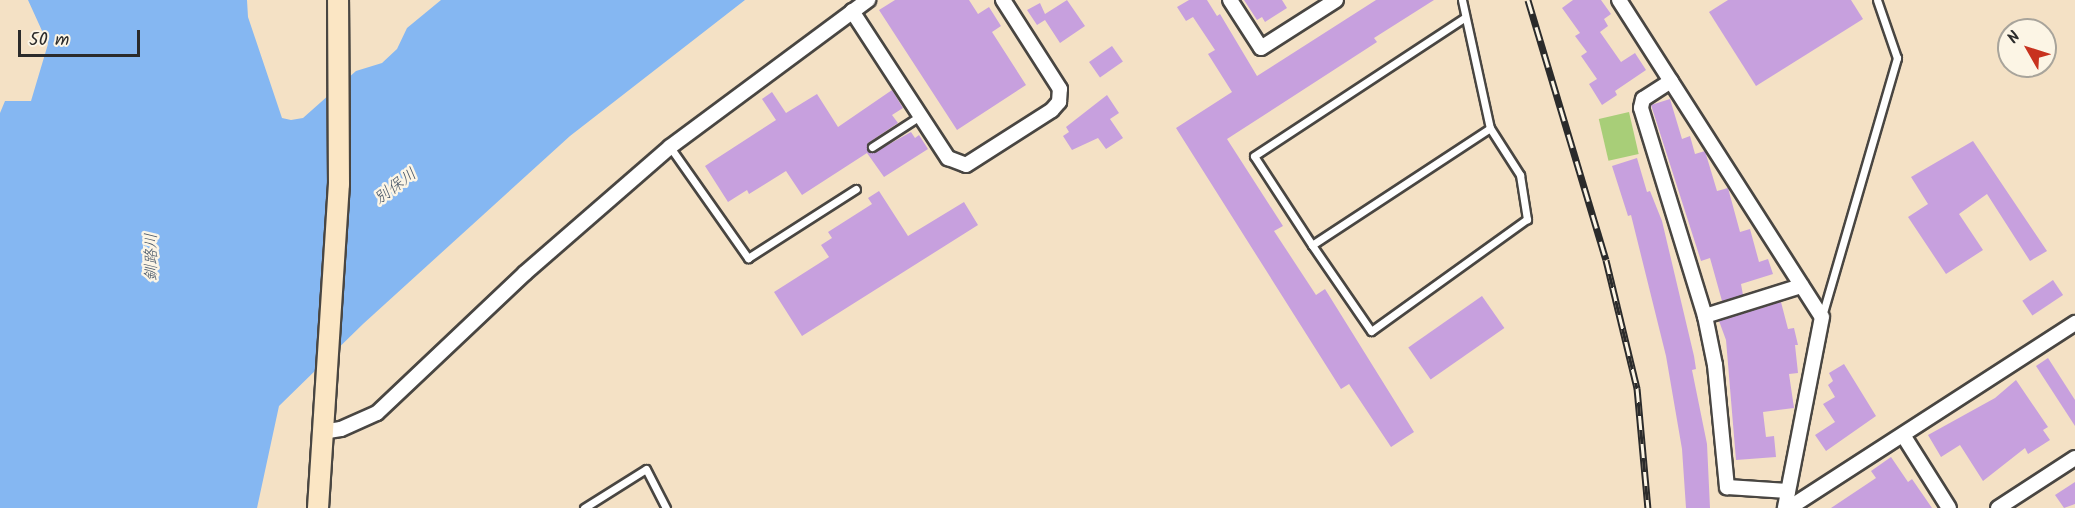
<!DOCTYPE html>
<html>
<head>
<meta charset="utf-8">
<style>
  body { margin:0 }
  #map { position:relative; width:2075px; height:508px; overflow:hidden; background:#f4e1c5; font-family:Kalam,"Klee One",sans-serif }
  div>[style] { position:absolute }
  .green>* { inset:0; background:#a8ce78; transform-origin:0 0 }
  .water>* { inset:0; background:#85b7f2 }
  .building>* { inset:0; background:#c7a0de; transform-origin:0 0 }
  .roads { filter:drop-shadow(2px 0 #494642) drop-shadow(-2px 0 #494642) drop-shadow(0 2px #494642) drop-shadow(0 -2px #494642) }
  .lane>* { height:7px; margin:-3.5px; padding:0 3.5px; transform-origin:3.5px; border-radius:3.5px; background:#fff }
  .street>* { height:14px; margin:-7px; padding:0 7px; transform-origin:7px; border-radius:7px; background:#fff }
  .secondary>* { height:20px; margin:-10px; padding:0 10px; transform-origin:10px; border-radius:10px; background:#fbe6c4 }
  .rail>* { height:7px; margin-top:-3.5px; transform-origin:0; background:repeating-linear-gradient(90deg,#fcf5e5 0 14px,#2b2b2b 0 28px); box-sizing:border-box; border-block:2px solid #2b2b2b }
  span { translate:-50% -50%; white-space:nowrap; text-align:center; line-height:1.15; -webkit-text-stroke:5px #fcf5e5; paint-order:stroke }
  .water-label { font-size:16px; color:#465567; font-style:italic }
  .north { position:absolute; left:1997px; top:18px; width:60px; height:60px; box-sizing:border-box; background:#fcf5e5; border:2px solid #a8a49b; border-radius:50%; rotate:309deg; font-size:16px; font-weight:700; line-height:24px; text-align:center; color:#2b2b2b }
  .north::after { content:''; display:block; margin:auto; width:21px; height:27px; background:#c8321e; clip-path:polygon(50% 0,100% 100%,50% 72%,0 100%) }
  .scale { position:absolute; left:18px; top:30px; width:122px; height:27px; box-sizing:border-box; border:3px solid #2b2b2b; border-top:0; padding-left:8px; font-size:18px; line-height:21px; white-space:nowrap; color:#2b2b2b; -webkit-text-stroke:4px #fcf5e5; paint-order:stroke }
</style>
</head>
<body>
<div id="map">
  <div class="green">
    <i style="left:1629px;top:112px;width:43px;height:31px;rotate:77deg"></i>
  </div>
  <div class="water">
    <i style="clip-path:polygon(28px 0,247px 0,248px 17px,282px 118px,291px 120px,303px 118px,356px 71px,382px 63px,397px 49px,407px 28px,441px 0,745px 0,570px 136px,363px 324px,279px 406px,257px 508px,0 508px,0 113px,5px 101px,31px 101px,48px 44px)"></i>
  </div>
  <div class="building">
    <i style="clip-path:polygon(895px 0,969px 0,978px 14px,989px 7px,1001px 26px,992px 32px,1026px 85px,957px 130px,879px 10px)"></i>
    <i style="clip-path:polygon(1067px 0,1085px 26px,1060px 43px,1045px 20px,1037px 25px,1027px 10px,1040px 3px,1045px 14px)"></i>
    <i style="clip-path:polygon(1189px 0,1207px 0,1217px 16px,1220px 14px,1257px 76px,1376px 0,1434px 0,1374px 38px,1377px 42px,1227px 139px,1283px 226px,1274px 231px,1316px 295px,1325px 289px,1414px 432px,1391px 447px,1349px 384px,1341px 389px,1176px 128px,1232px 92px,1208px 54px,1215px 50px,1193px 17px,1186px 21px,1177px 7px)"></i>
    <i style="clip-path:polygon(1244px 0,1282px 0,1287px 8px,1265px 22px,1262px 17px,1257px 20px)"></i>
    <i style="clip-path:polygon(1573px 0,1601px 0,1611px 14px,1604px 19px,1608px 26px,1600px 32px,1621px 62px,1635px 53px,1646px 70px,1615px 91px,1617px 95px,1602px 105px,1589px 84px,1597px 79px,1581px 56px,1587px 52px,1575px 36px,1580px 33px,1562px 8px)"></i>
    <i style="clip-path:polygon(1728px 0,1851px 0,1863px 19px,1756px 86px,1709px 12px)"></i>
    <i style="left:1112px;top:46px;width:19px;height:28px;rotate:55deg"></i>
    <i style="clip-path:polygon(892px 90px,903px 108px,892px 115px,898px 123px,868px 143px,867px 150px,875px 152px,911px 132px,915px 138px,919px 135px,928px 149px,884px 177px,867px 153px,802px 195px,786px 171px,749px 194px,747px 190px,728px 202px,705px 166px,776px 120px,762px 99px,772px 92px,786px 113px,817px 94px,838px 127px)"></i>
    <i style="clip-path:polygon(1107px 95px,1119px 113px,1110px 119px,1123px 138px,1106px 149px,1098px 138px,1072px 150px,1063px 136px,1069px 132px,1066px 127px)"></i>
    <i style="clip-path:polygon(1670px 99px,1682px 139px,1690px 136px,1695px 154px,1705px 151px,1717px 191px,1728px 188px,1740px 232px,1750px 229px,1759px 262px,1768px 259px,1773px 274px,1741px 284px,1743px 295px,1722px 301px,1710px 258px,1701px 261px,1651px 105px)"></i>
    <i style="clip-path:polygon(1973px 141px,2047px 251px,2030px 261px,1987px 194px,1959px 214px,1983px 250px,1946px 274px,1908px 217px,1928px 204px,1911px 177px)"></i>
    <i style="clip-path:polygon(1637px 158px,1647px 192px,1650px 191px,1662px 221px,1694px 356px,1696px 369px,1692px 370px,1707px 444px,1710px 508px,1686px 508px,1682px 449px,1666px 356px,1631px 215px,1628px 216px,1612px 166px)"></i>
    <i style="clip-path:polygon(879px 191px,908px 236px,964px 202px,978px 225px,802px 336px,774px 292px,829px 257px,821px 245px,832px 238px,828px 232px,872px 204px,868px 198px)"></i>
    <i style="left:2053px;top:280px;width:18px;height:37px;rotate:56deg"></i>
    <i style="left:1482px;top:296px;width:39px;height:90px;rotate:55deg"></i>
    <i style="clip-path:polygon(1781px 302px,1788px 329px,1794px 328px,1798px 345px,1795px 345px,1798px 373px,1789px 374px,1794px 408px,1763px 412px,1766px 437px,1774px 436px,1776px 457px,1736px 460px,1726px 340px,1719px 321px)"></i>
    <i style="clip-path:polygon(2048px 358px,2075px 400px,2075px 426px,2036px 366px)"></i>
    <i style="clip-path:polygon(1844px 364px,1876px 416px,1826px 451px,1815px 435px,1835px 422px,1823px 404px,1835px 397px,1828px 385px,1833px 381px,1829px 373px)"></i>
    <i style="clip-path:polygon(2016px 380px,2048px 427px,2043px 430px,2050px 440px,2028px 454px,2025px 448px,1983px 481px,1960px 445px,1941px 457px,1928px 435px,1995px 398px)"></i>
    <i style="clip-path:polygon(1891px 457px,1908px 482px,1912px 479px,1932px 508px,1831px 508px,1876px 478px,1871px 471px)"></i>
    <i style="clip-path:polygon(2075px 482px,2075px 504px,2064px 508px,2055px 495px)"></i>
  </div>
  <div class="roads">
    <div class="lane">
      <i style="left:1462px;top:0;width:131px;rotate:77.7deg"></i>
      <i style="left:1490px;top:128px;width:56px;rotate:57.4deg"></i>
      <i style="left:1520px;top:175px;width:45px;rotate:81deg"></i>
      <i style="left:1527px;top:219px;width:192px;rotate:144.3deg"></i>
      <i style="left:1371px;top:331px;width:104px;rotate:-124.5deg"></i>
      <i style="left:1312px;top:245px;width:213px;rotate:-33.3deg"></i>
      <i style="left:670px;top:147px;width:136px;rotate:54.9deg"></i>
      <i style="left:748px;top:258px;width:128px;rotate:-32.6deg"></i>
      <i style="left:872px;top:147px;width:57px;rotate:-32.9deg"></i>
      <i style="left:1312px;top:245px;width:106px;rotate:-123.1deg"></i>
      <i style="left:1254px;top:156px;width:251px;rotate:-33.3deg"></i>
      <i style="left:1822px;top:316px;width:269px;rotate:-73.8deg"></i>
      <i style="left:1897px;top:58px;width:61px;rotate:-109deg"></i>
      <i style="left:584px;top:508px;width:73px;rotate:-32.2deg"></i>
      <i style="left:646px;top:469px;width:44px;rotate:62.9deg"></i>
    </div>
    <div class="street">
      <i style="left:1230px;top:0;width:57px;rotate:57.1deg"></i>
      <i style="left:1261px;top:48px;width:89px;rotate:-32.6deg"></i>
      <i style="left:1619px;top:0;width:376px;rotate:57.4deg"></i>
      <i style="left:1822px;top:317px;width:195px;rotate:101deg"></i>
      <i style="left:852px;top:11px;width:176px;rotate:56.9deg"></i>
      <i style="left:948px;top:158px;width:19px;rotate:21deg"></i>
      <i style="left:966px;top:165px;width:102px;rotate:-32.6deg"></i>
      <i style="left:1052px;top:110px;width:11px;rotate:-49deg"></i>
      <i style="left:1059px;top:102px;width:13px;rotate:-86deg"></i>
      <i style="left:1060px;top:89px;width:106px;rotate:-122.6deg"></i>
      <i style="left:1671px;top:81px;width:33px;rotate:147deg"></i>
      <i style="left:1643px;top:99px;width:9px;rotate:103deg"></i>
      <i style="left:1641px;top:108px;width:218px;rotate:72.9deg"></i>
      <i style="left:1705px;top:316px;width:50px;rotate:78.5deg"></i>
      <i style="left:1715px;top:365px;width:123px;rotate:84.4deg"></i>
      <i style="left:1727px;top:487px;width:61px;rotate:3.8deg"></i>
      <i style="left:1705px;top:316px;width:101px;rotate:-17.4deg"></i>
      <i style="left:322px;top:432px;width:19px;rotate:-9deg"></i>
      <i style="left:341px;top:429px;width:39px;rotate:-24deg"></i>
      <i style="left:377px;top:413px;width:204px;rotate:-43.4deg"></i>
      <i style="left:525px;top:273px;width:192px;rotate:-41deg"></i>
      <i style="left:670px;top:147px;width:247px;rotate:-36.6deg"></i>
      <i style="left:1903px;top:435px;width:86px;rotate:57.8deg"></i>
      <i style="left:1789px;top:508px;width:341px;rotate:-32.9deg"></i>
      <i style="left:1998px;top:508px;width:92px;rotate:-33deg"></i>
    </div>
    <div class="secondary">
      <i style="left:318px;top:508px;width:325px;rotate:-86.3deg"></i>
      <i style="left:339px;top:184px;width:184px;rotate:-90.3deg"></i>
    </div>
  </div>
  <div class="rail">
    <i style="left:1528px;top:0;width:271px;rotate:73.3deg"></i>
    <i style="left:1606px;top:260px;width:132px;rotate:76.4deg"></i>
    <i style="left:1637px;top:388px;width:121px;rotate:84.8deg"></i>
  </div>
  <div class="water-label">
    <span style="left:396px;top:187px;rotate:-37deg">別保川</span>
    <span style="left:152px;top:257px;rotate:-90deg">釧路川</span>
  </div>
  <div class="north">N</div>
  <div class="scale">50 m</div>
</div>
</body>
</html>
